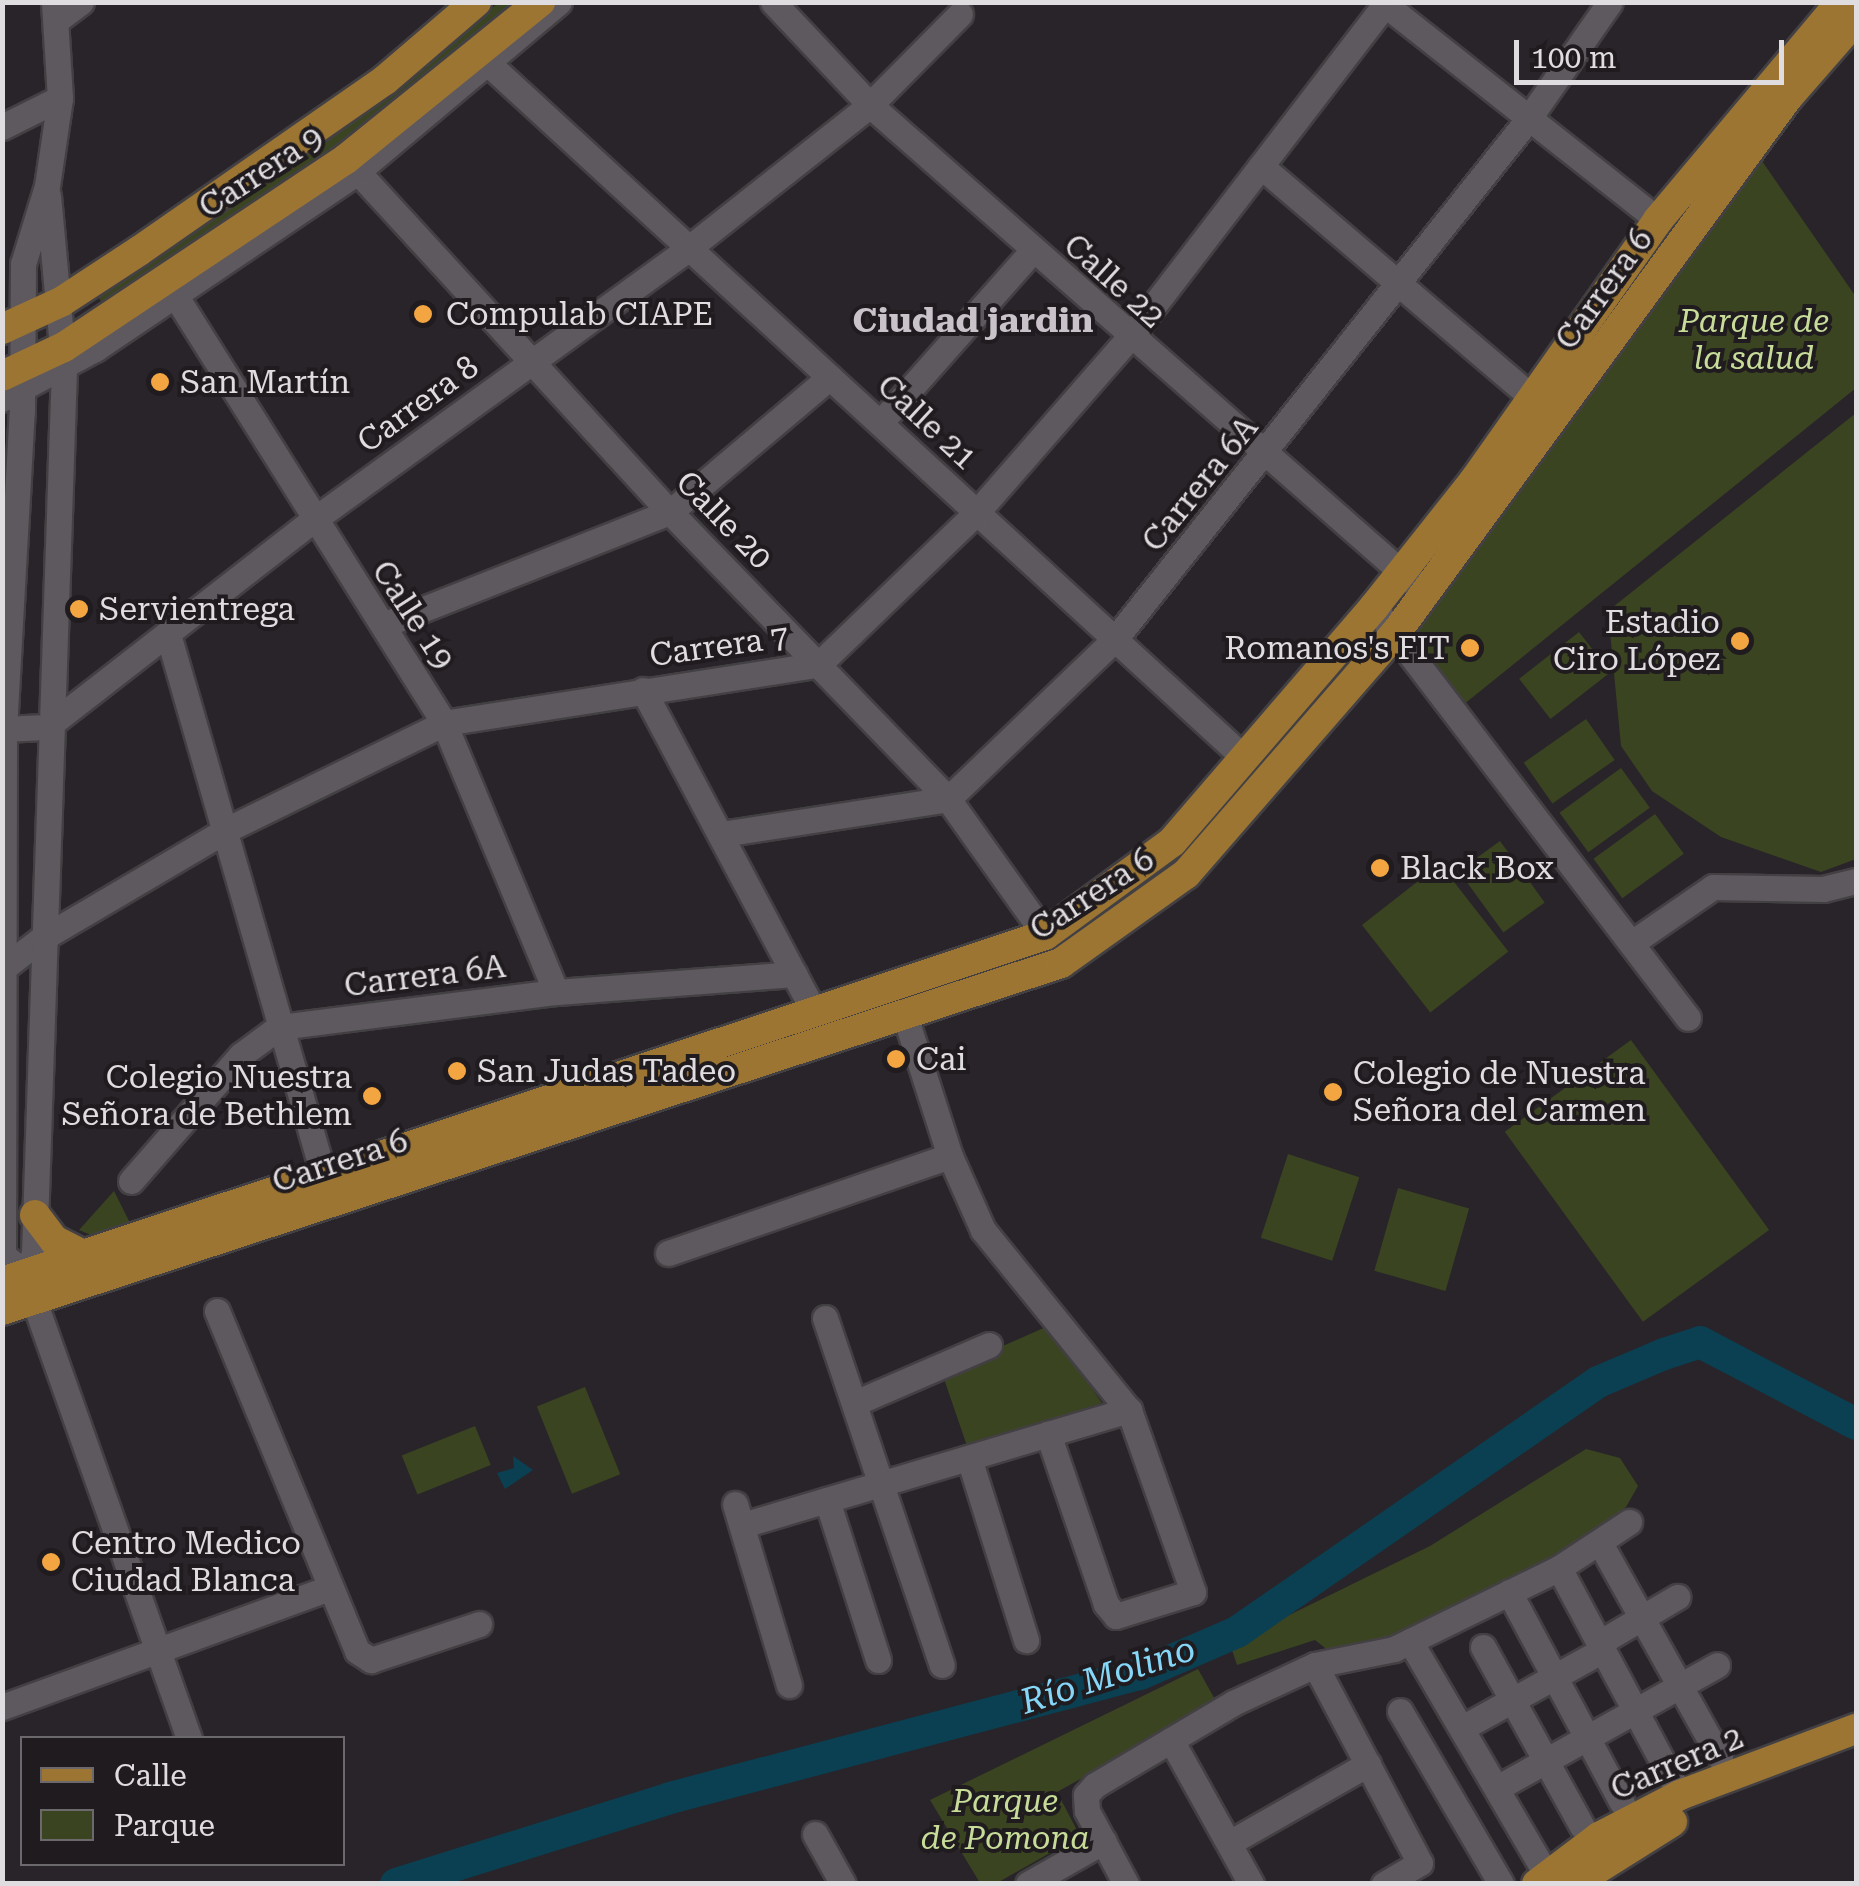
<!DOCTYPE html>
<html>
<head>
<meta charset="utf-8">
<style>
  body { margin:0 }
  #map { position:relative; width:1859px; height:1886px; overflow:hidden; background:#292429; font-family:"Roboto Serif",serif }
  div>[style] { position:absolute }
  .green>* { inset:0; background:#3a4421; transform-origin:0 0 }
  .water>* { inset:0; background:#0a4052 }
  .river>* { height:32px; margin:-16px; padding:0 16px; transform-origin:16px; border-radius:16px; background:#0a4052 }
  .roads { filter:drop-shadow(2px 0 #434043) drop-shadow(-2px 0 #434043) drop-shadow(0 2px #434043) drop-shadow(0 -2px #434043) }
  .minor>* { height:25px; margin:-12.5px; padding:0 12.5px; transform-origin:12.5px; border-radius:12.5px; background:#5e595f }
  .major>* { height:30px; margin:-15px; padding:0 15px; transform-origin:15px; border-radius:15px; background:#9c7533 }
  .dots>* { width:28px; height:28px; translate:-50% -50%; box-sizing:border-box; border:5px solid #1f1b1f; border-radius:50% }
  span { translate:-50% -50%; white-space:nowrap; text-align:center; line-height:1.15; -webkit-text-stroke:8px #1f1b1f; paint-order:stroke }
  .street-label { font-size:32px; color:#e0dde0 }
  .poi-label { font-size:32px; color:#e0dde0 }
  .left { translate:0 -50%; text-align:left }
  .right { translate:-100% -50%; text-align:right }
  .park-label { font-size:32px; color:#c7dc99; font-style:italic }
  .neighbourhood-label { font-size:35px; color:#c9c3c9; font-weight:700 }
  .water-label { font-size:35px; color:#86d7f7; font-style:italic }
  .frame { position:absolute; inset:0; border:5px solid #e0dde0; pointer-events:none }
  .legend { position:absolute; left:20px; top:1736px; width:325px; height:130px; box-sizing:border-box; background:#1f1b1f; border:2px solid #6c696c; margin:0; padding:12px 18px; list-style:none; font-size:30px; color:#e0dde0 }
  .legend li { display:flex; align-items:center; gap:20px; height:50px }
  .legend b { width:50px; border:2px solid #6c696c }
  .scale { position:absolute; left:1514px; top:40px; width:270px; height:45px; box-sizing:border-box; border:5px solid #e0dde0; border-top:0; padding-left:12px; font-size:30px; line-height:35px; white-space:nowrap; color:#e0dde0; -webkit-text-stroke:8px #1f1b1f; paint-order:stroke }
</style>
</head>
<body>
<div id="map">
  <div class="green">
    <i style="clip-path:polygon(498px 3px,519px 3px,350px 142px,104px 307px,96px 293px,340px 130px)"></i>
    <i style="clip-path:polygon(1762px 161px,1856px 297px,1856px 388px,1463px 705px,1407px 630px)"></i>
    <i style="clip-path:polygon(1856px 413px,1856px 859px,1821px 872px,1721px 837px,1652px 791px,1621px 746px,1608px 611px)"></i>
    <i style="clip-path:polygon(1376px 616px,1380px 619px,1188px 861px,1118px 918px,1070px 941px,1069px 936px,1116px 911px,1182px 852px)"></i>
    <i style="left:1579px;top:632px;width:51px;height:76px;rotate:52deg"></i>
    <i style="left:1586px;top:719px;width:50px;height:76px;rotate:55deg"></i>
    <i style="left:1621px;top:768px;width:49px;height:76px;rotate:54deg"></i>
    <i style="left:1655px;top:814px;width:49px;height:76px;rotate:54deg"></i>
    <i style="left:1500px;top:841px;width:76px;height:51px;rotate:54deg"></i>
    <i style="left:1440px;top:864px;width:111px;height:99px;rotate:52deg"></i>
    <i style="left:1631px;top:1040px;width:235px;height:156px;rotate:54deg"></i>
    <i style="left:1288px;top:1154px;width:75px;height:88px;rotate:18deg"></i>
    <i style="left:1398px;top:1188px;width:74px;height:86px;rotate:16deg"></i>
    <i style="clip-path:polygon(114px 1191px,131px 1225px,93px 1236px,79px 1230px)"></i>
    <i style="clip-path:polygon(1048px 1326px,1102px 1403px,967px 1446px,942px 1373px)"></i>
    <i style="left:585px;top:1387px;width:94px;height:52px;rotate:68deg"></i>
    <i style="left:475px;top:1426px;width:42px;height:79px;rotate:68deg"></i>
    <i style="clip-path:polygon(1586px 1449px,1620px 1458px,1638px 1486px,1626px 1507px,1573px 1547px,1395px 1634px,1334px 1655px,1315px 1640px,1237px 1665px,1230px 1644px,1430px 1546px)"></i>
    <i style="clip-path:polygon(1198px 1669px,1217px 1703px,1057px 1792px,1080px 1836px,997px 1883px,980px 1883px,930px 1800px)"></i>
  </div>
  <div class="water">
    <i style="clip-path:polygon(513px 1456px,533px 1470px,505px 1489px,497px 1473px,514px 1468px)"></i>
  </div>
  <div class="river">
    <i style="left:396px;top:1884px;width:287px;rotate:-17.4deg"></i>
    <i style="left:670px;top:1798px;width:486px;rotate:-14.8deg"></i>
    <i style="left:1140px;top:1674px;width:106px;rotate:-23.4deg"></i>
    <i style="left:1237px;top:1632px;width:439px;rotate:-34.7deg"></i>
    <i style="left:1598px;top:1382px;width:72px;rotate:-23deg"></i>
    <i style="left:1664px;top:1354px;width:38px;rotate:-18deg"></i>
    <i style="left:1700px;top:1342px;width:176px;rotate:27.7deg"></i>
  </div>
  <div class="roads">
    <div class="minor">
      <i style="left:773px;top:2px;width:141px;rotate:46.7deg"></i>
      <i style="left:870px;top:105px;width:739px;rotate:41.32deg"></i>
      <i style="left:1382px;top:2px;width:352px;rotate:38.3deg"></i>
      <i style="left:57px;top:20px;width:30px;rotate:-37deg"></i>
      <i style="left:480px;top:56px;width:1033px;rotate:42.57deg"></i>
      <i style="left:2px;top:127px;width:65px;rotate:-26.6deg"></i>
      <i style="left:346px;top:159px;width:479px;rotate:47.5deg"></i>
      <i style="left:670px;top:512px;width:400px;rotate:45.9deg"></i>
      <i style="left:948px;top:799px;width:167px;rotate:54.5deg"></i>
      <i style="left:1261px;top:166px;width:358px;rotate:40.5deg"></i>
      <i style="left:175px;top:295px;width:506px;rotate:57.85deg"></i>
      <i style="left:444px;top:723px;width:291px;rotate:67.4deg"></i>
      <i style="left:2px;top:399px;width:106px;rotate:-28.3deg"></i>
      <i style="left:95px;top:349px;width:316px;rotate:-34deg"></i>
      <i style="left:357px;top:172px;width:264px;rotate:-40.1deg"></i>
      <i style="left:880px;top:423px;width:230px;rotate:-48.5deg"></i>
      <i style="left:1374px;top:607px;width:517px;rotate:52.62deg"></i>
      <i style="left:383px;top:625px;width:308px;rotate:-21.5deg"></i>
      <i style="left:670px;top:512px;width:209px;rotate:-40.2deg"></i>
      <i style="left:168px;top:634px;width:558px;rotate:73.97deg"></i>
      <i style="left:643px;top:690px;width:365px;rotate:62deg"></i>
      <i style="left:2px;top:729px;width:45px;rotate:-2.5deg"></i>
      <i style="left:47px;top:727px;width:336px;rotate:-37.9deg"></i>
      <i style="left:312px;top:521px;width:465px;rotate:-35.9deg"></i>
      <i style="left:689px;top:248px;width:231px;rotate:-38.3deg"></i>
      <i style="left:870px;top:105px;width:128px;rotate:-45.3deg"></i>
      <i style="left:722px;top:834px;width:229px;rotate:-8.8deg"></i>
      <i style="left:948px;top:799px;width:231px;rotate:-43.8deg"></i>
      <i style="left:1115px;top:639px;width:665px;rotate:-51.53deg"></i>
      <i style="left:1529px;top:118px;width:141px;rotate:-55.1deg"></i>
      <i style="left:1633px;top:942px;width:97px;rotate:-34.5deg"></i>
      <i style="left:1713px;top:887px;width:110px;rotate:1deg"></i>
      <i style="left:1823px;top:889px;width:34px;rotate:-14deg"></i>
      <i style="left:2px;top:969px;width:49px;rotate:-37.6deg"></i>
      <i style="left:41px;top:939px;width:212px;rotate:-30.5deg"></i>
      <i style="left:224px;top:831px;width:245px;rotate:-26.1deg"></i>
      <i style="left:444px;top:723px;width:380px;rotate:-8.9deg"></i>
      <i style="left:819px;top:664px;width:219px;rotate:-43.9deg"></i>
      <i style="left:977px;top:512px;width:231px;rotate:-48.9deg"></i>
      <i style="left:1129px;top:338px;width:424px;rotate:-52.5deg"></i>
      <i style="left:904px;top:1013px;width:150px;rotate:72.2deg"></i>
      <i style="left:950px;top:1156px;width:81px;rotate:66deg"></i>
      <i style="left:983px;top:1230px;width:232px;rotate:51deg"></i>
      <i style="left:1129px;top:1410px;width:193px;rotate:70.6deg"></i>
      <i style="left:1193px;top:1592px;width:81px;rotate:162.7deg"></i>
      <i style="left:1116px;top:1616px;width:16px;rotate:-130deg"></i>
      <i style="left:1106px;top:1604px;width:180px;rotate:-108.8deg"></i>
      <i style="left:131px;top:1181px;width:167px;rotate:-48.9deg"></i>
      <i style="left:241px;top:1055px;width:47px;rotate:-36.4deg"></i>
      <i style="left:279px;top:1027px;width:279px;rotate:-7.2deg"></i>
      <i style="left:556px;top:992px;width:239px;rotate:-4.3deg"></i>
      <i style="left:668px;top:1253px;width:298px;rotate:-19deg"></i>
      <i style="left:25px;top:1274px;width:29px;rotate:-139deg"></i>
      <i style="left:3px;top:1255px;width:526px;rotate:-89.89deg"></i>
      <i style="left:4px;top:729px;width:318px;rotate:-86.8deg"></i>
      <i style="left:22px;top:412px;width:148px;rotate:-89.6deg"></i>
      <i style="left:23px;top:264px;width:82px;rotate:-72.9deg"></i>
      <i style="left:47px;top:186px;width:89px;rotate:-81.6deg"></i>
      <i style="left:60px;top:98px;width:96px;rotate:-93.6deg"></i>
      <i style="left:25px;top:1274px;width:22px;rotate:-66deg"></i>
      <i style="left:34px;top:1254px;width:887px;rotate:-88.06deg"></i>
      <i style="left:64px;top:368px;width:173px;rotate:-95.3deg"></i>
      <i style="left:27px;top:1281px;width:485px;rotate:70.5deg"></i>
      <i style="left:217px;top:1311px;width:368px;rotate:67.6deg"></i>
      <i style="left:357px;top:1651px;width:17px;rotate:33deg"></i>
      <i style="left:371px;top:1660px;width:114px;rotate:-18.4deg"></i>
      <i style="left:825px;top:1318px;width:366px;rotate:71.4deg"></i>
      <i style="left:855px;top:1403px;width:146px;rotate:-23.4deg"></i>
      <i style="left:969px;top:1458px;width:191px;rotate:72.6deg"></i>
      <i style="left:827px;top:1500px;width:168px;rotate:72.3deg"></i>
      <i style="left:735px;top:1504px;width:189px;rotate:73.4deg"></i>
      <i style="left:743px;top:1525px;width:403px;rotate:-16.6deg"></i>
      <i style="left:1600px;top:1543px;width:246px;rotate:60.8deg"></i>
      <i style="left:1559px;top:1568px;width:257px;rotate:61.9deg"></i>
      <i style="left:1509px;top:1592px;width:239px;rotate:61.8deg"></i>
      <i style="left:1410px;top:1641px;width:271px;rotate:59.7deg"></i>
      <i style="left:1599px;top:1643px;width:91px;rotate:-30.5deg"></i>
      <i style="left:1483px;top:1647px;width:205px;rotate:61.1deg"></i>
      <i style="left:1315px;top:1665px;width:224px;rotate:62.1deg"></i>
      <i style="left:1420px;top:1863px;width:42px;rotate:149.7deg"></i>
      <i style="left:2px;top:1707px;width:346px;rotate:-20deg"></i>
      <i style="left:1400px;top:1711px;width:200px;rotate:59.7deg"></i>
      <i style="left:1462px;top:1728px;width:161px;rotate:-29deg"></i>
      <i style="left:1171px;top:1740px;width:165px;rotate:60.9deg"></i>
      <i style="left:1497px;top:1788px;width:252px;rotate:-29.2deg"></i>
      <i style="left:815px;top:1834px;width:57px;rotate:60.8deg"></i>
      <i style="left:1229px;top:1843px;width:160px;rotate:-29.6deg"></i>
      <i style="left:1028px;top:1884px;width:87px;rotate:-29.5deg"></i>
      <i style="left:1126px;top:1884px;width:83px;rotate:-118.1deg"></i>
      <i style="left:1087px;top:1811px;width:16px;rotate:-94deg"></i>
      <i style="left:1086px;top:1795px;width:13px;rotate:-48deg"></i>
      <i style="left:1095px;top:1785px;width:161px;rotate:-30.7deg"></i>
      <i style="left:1233px;top:1703px;width:90px;rotate:-24.9deg"></i>
      <i style="left:1315px;top:1665px;width:81px;rotate:-11.4deg"></i>
      <i style="left:1394px;top:1649px;width:184px;rotate:-26.1deg"></i>
      <i style="left:1559px;top:1568px;width:84px;rotate:-33.3deg"></i>
    </div>
    <div class="major">
      <i style="left:2px;top:329px;width:65px;rotate:-24.6deg"></i>
      <i style="left:61px;top:302px;width:93px;rotate:-33.2deg"></i>
      <i style="left:139px;top:251px;width:300px;rotate:-34.8deg"></i>
      <i style="left:385px;top:80px;width:120px;rotate:-40.6deg"></i>
      <i style="left:2px;top:376px;width:68px;rotate:-25.1deg"></i>
      <i style="left:64px;top:347px;width:339px;rotate:-33.7deg"></i>
      <i style="left:346px;top:159px;width:250px;rotate:-39deg"></i>
      <i style="left:35px;top:1215px;width:31px;rotate:53deg"></i>
      <i style="left:54px;top:1240px;width:31px;rotate:27deg"></i>
      <i style="left:2px;top:1282px;width:1099px;rotate:-18.4deg"></i>
      <i style="left:1045px;top:935px;width:157px;rotate:-36.2deg"></i>
      <i style="left:1172px;top:842px;width:310px;rotate:-49.3deg"></i>
      <i style="left:1374px;top:607px;width:161px;rotate:-51.6deg"></i>
      <i style="left:1474px;top:481px;width:319px;rotate:-54.8deg"></i>
      <i style="left:1658px;top:220px;width:285px;rotate:-50deg"></i>
      <i style="left:2px;top:1310px;width:1114px;rotate:-18.14deg"></i>
      <i style="left:1061px;top:963px;width:153px;rotate:-35.5deg"></i>
      <i style="left:1186px;top:874px;width:323px;rotate:-49deg"></i>
      <i style="left:1398px;top:630px;width:660px;rotate:-53.81deg"></i>
      <i style="left:1788px;top:97px;width:103px;rotate:-48.9deg"></i>
      <i style="left:1537px;top:1884px;width:78px;rotate:-37.2deg"></i>
      <i style="left:1599px;top:1837px;width:91px;rotate:-27.4deg"></i>
      <i style="left:1680px;top:1795px;width:188px;rotate:-20.6deg"></i>
      <i style="left:1573px;top:1884px;width:117px;rotate:-32.1deg"></i>
    </div>
  </div>
  <div class="dots">
    <i style="left:423px;top:314px;background:#f2a541"></i>
    <i style="left:160px;top:382px;background:#f2a541"></i>
    <i style="left:79px;top:609px;background:#f2a541"></i>
    <i style="left:1740px;top:641px;background:#f2a541"></i>
    <i style="left:1470px;top:648px;background:#f2a541"></i>
    <i style="left:1380px;top:868px;background:#f2a541"></i>
    <i style="left:896px;top:1059px;background:#f2a541"></i>
    <i style="left:457px;top:1071px;background:#f2a541"></i>
    <i style="left:1333px;top:1092px;background:#f2a541"></i>
    <i style="left:372px;top:1096px;background:#f2a541"></i>
    <i style="left:51px;top:1562px;background:#f2a541"></i>
  </div>
  <div class="street-label">
    <span style="left:261px;top:172px;rotate:-33deg">Carrera 9</span>
    <span style="left:1114px;top:281px;rotate:42deg">Calle 22</span>
    <span style="left:1604px;top:289px;rotate:-54deg">Carrera 6</span>
    <span style="left:418px;top:404px;rotate:-36deg">Carrera 8</span>
    <span style="left:927px;top:422px;rotate:43deg">Calle 21</span>
    <span style="left:1200px;top:484px;rotate:-51deg">Carrera 6A</span>
    <span style="left:724px;top:520px;rotate:46deg">Calle 20</span>
    <span style="left:413px;top:615px;rotate:57deg">Calle 19</span>
    <span style="left:719px;top:646px;rotate:-8deg">Carrera 7</span>
    <span style="left:1092px;top:894px;rotate:-33deg">Carrera 6</span>
    <span style="left:425px;top:976px;rotate:-7deg">Carrera 6A</span>
    <span style="left:340px;top:1161px;rotate:-18deg">Carrera 6</span>
    <span style="left:1677px;top:1763px;rotate:-23deg">Carrera 2</span>
  </div>
  <div class="poi-label">
    <span class="left" style="left:446px;top:314px">Compulab CIAPE</span>
    <span class="left" style="left:180px;top:382px">San Martín</span>
    <span class="left" style="left:99px;top:609px">Servientrega</span>
    <span class="right" style="left:1720px;top:641px">Estadio<br>Ciro López</span>
    <span class="right" style="left:1450px;top:648px">Romanos's FIT</span>
    <span class="left" style="left:1400px;top:868px">Black Box</span>
    <span class="left" style="left:916px;top:1059px">Cai</span>
    <span class="left" style="left:477px;top:1071px">San Judas Tadeo</span>
    <span class="left" style="left:1353px;top:1092px">Colegio de Nuestra<br>Señora del Carmen</span>
    <span class="right" style="left:352px;top:1096px">Colegio Nuestra<br>Señora de Bethlem</span>
    <span class="left" style="left:71px;top:1562px">Centro Medico<br>Ciudad Blanca</span>
  </div>
  <div class="park-label">
    <span style="left:1754px;top:340px">Parque de<br>la salud</span>
    <span style="left:1005px;top:1820px">Parque<br>de Pomona</span>
  </div>
  <div class="neighbourhood-label">
    <span style="left:973px;top:321px">Ciudad jardin</span>
  </div>
  <div class="water-label">
    <span style="left:1108px;top:1676px;rotate:-18deg">Río Molino</span>
  </div>
  <div class="frame"></div>
  <ul class="legend">
  <li><b style="height:12px;background:#9c7533"></b>Calle</li>
  <li><b style="height:28px;background:#3a4421"></b>Parque</li>
  </ul>
  <div class="scale">100 m</div>
</div>
</body>
</html>
